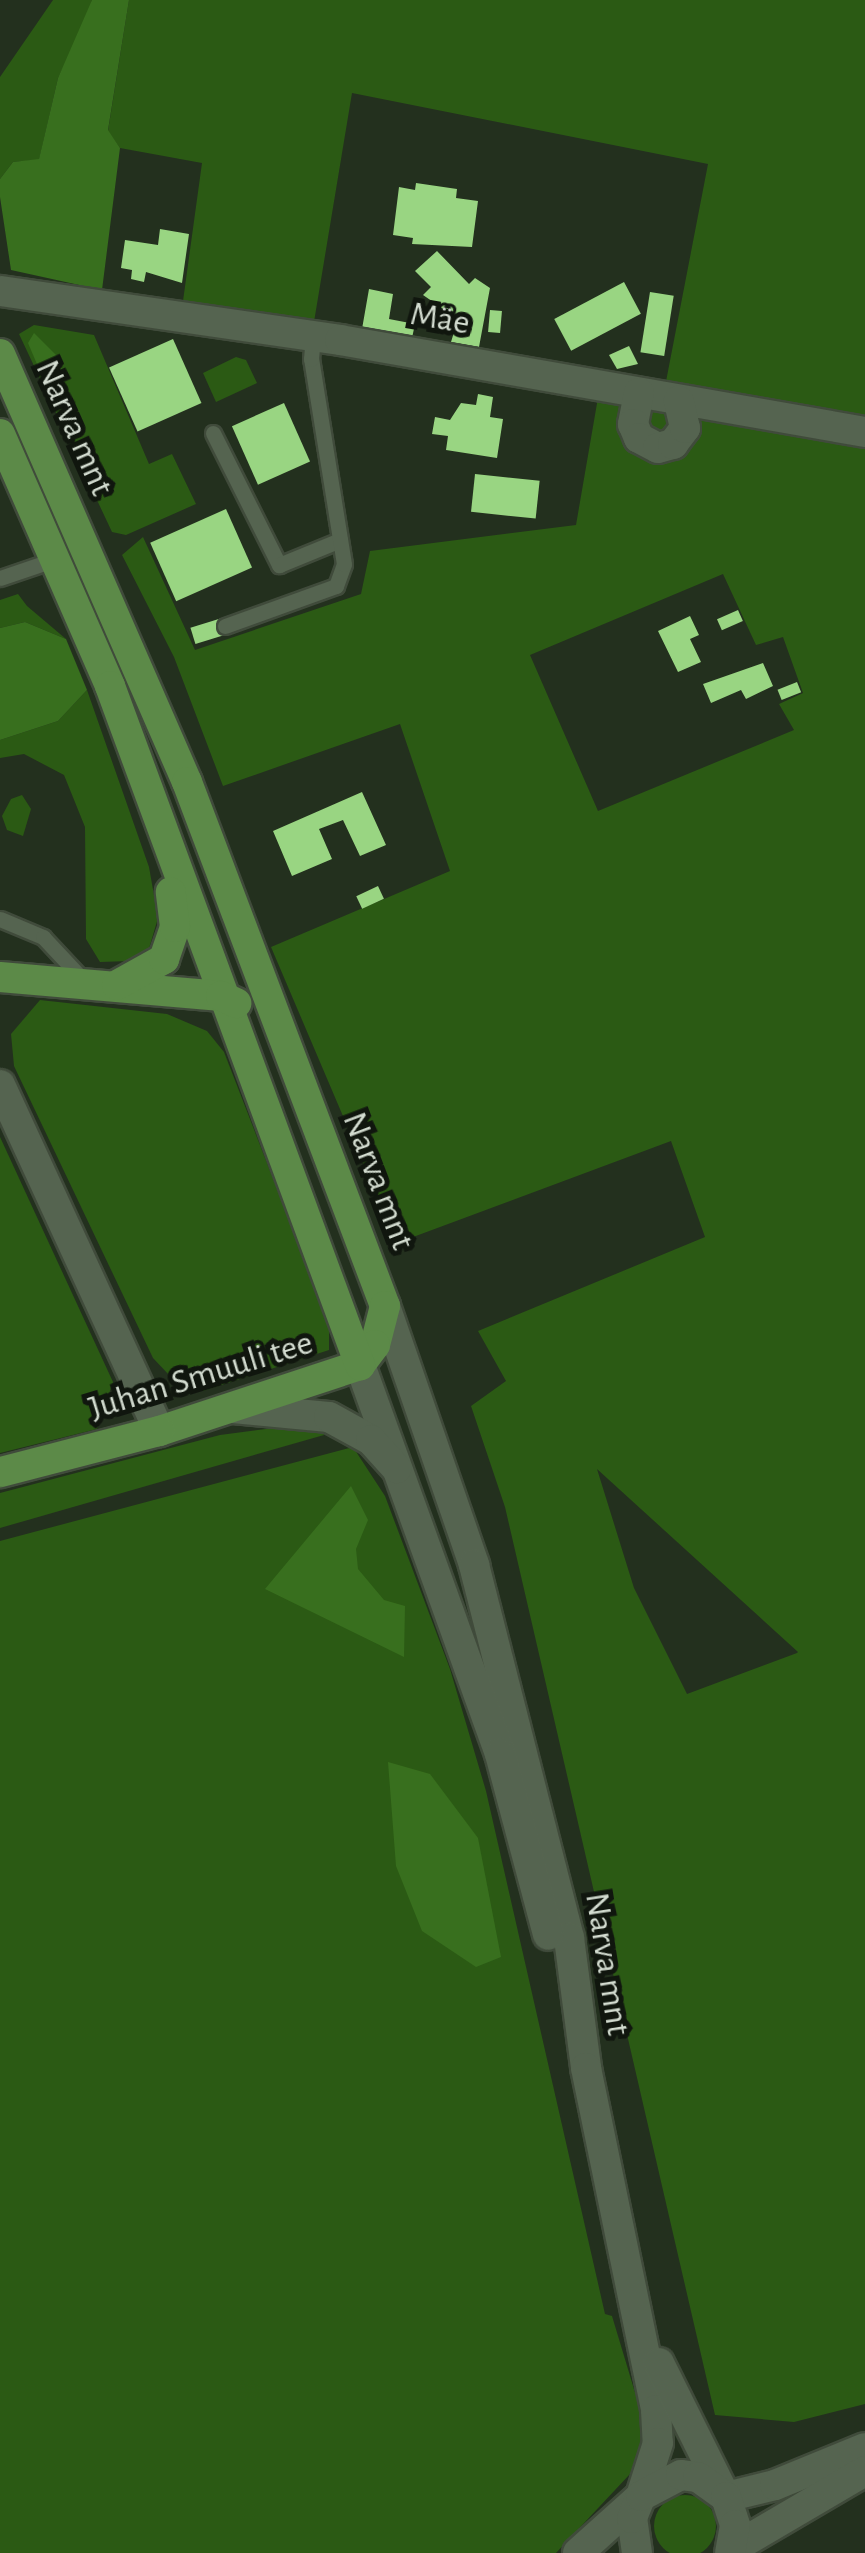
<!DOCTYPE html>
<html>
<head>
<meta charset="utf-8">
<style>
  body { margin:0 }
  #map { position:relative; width:865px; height:2553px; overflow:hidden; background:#23301e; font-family:"Alegreya Sans",sans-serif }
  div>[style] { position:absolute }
  .green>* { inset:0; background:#2b5a14 }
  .round { border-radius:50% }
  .forest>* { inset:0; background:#386f1e }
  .building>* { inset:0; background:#99d582; transform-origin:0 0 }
  .roads { filter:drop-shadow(2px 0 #404b3b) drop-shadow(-2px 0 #404b3b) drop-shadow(0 2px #404b3b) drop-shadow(0 -2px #404b3b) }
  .lane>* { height:15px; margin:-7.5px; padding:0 7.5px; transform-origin:7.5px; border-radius:7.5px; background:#556450 }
  .street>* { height:30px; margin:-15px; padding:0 15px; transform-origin:15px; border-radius:15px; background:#556450 }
  .secondary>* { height:30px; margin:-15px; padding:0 15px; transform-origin:15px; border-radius:15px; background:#556450 }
  .primary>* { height:30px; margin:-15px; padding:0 15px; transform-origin:15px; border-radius:15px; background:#5c8a48 }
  span { translate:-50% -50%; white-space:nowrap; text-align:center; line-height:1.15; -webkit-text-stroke:10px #10160e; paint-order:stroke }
  .street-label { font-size:35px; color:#d3dcd0 }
</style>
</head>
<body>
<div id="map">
  <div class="green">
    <i style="clip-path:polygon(53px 0,92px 0,90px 13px,58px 78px,39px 160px,13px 162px,0 179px,0 77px)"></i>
    <i style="clip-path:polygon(evenodd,129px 0,865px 0,865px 2404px,794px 2422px,715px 2415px,505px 1507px,471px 1406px,506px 1381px,478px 1331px,705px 1237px,671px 1141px,397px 1243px,271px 947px,450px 871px,400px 724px,223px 786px,174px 657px,122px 555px,143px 537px,195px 650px,361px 594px,370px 551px,576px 525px,600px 386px,663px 397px,708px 164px,352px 93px,314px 322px,183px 301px,202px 163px,120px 148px,108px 131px,129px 0,723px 574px,756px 645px,783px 637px,803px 693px,779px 704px,794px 730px,598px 811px,530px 655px,723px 574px,129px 0,597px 1469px,798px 1652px,797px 1653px,687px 1694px,634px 1588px,597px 1469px)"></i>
    <i style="clip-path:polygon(34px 325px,94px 335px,149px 464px,172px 454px,196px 504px,126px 535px,112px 532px,19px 334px)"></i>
    <i style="clip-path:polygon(236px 357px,246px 360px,257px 383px,216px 402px,203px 373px)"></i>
    <i style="clip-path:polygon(18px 594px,27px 606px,66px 639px,25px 622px,0 628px,0 600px)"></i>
    <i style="clip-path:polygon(87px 690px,149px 867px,158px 918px,148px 952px,130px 961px,100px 962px,86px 939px,85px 827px,64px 775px,24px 754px,0 758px,0 740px,58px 721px)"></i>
    <i style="clip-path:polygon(22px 795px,31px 809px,23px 836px,7px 830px,2px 816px,11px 799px)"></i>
    <i style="clip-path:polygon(40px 1000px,167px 1014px,207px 1031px,224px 1052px,329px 1323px,329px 1350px,203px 1391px,169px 1375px,153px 1358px,14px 1066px,11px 1034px)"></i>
    <i style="clip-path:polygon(0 1137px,113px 1382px,97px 1429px,0 1453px)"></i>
    <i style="clip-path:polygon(289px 1426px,321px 1429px,324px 1435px,0 1528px,0 1493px,220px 1435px)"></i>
    <i style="clip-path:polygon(353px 1447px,385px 1496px,450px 1669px,486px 1791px,605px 2314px,612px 2316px,643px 2419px,640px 2449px,630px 2474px,556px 2553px,0 2553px,0 1541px)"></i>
    <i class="round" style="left:654px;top:2495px;width:62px;height:62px"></i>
  </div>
  <div class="forest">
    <i style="clip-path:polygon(92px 0,129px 0,108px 130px,120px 148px,102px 290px,11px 270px,0 197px,0 179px,13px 162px,39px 159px,58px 78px)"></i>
    <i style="clip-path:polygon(34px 333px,57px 356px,65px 379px,61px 392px,48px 390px,28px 343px)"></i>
    <i style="clip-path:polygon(25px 622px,66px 639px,87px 690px,58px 721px,0 740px,0 628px)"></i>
    <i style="clip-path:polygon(351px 1486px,368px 1520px,356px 1549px,358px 1569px,384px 1600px,405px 1606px,404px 1657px,265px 1589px)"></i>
    <i style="clip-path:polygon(388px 1762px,430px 1774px,478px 1838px,501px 1957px,476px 1967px,422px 1931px,396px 1866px)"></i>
  </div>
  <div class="building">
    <i style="clip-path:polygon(416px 183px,457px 189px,456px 198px,478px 201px,472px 247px,412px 244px,413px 238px,393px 235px,399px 187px,415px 190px)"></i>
    <i style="clip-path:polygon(160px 229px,189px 234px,182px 283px,146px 272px,144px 282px,131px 279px,132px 270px,121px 268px,125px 240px,158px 245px)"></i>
    <i style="clip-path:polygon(437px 251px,469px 284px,475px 278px,490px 288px,479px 347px,451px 342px,458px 319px,423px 295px,431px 287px,415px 271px)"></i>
    <i style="left:624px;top:282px;width:36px;height:79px;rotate:62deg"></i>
    <i style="clip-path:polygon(369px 289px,393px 294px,389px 319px,415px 324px,412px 338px,362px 329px)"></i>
    <i style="left:650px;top:292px;width:24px;height:61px;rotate:9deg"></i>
    <i style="left:490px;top:310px;width:12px;height:22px;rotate:5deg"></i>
    <i style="left:173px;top:339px;width:70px;height:70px;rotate:66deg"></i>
    <i style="clip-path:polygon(629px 346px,638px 364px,617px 369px,609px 355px)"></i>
    <i style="clip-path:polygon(478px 394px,493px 397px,490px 417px,503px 419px,497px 458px,446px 450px,448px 436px,432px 434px,435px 417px,450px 420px,461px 403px,476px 405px)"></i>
    <i style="left:284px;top:403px;width:64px;height:57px;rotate:66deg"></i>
    <i style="left:475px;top:474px;width:65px;height:38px;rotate:6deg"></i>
    <i style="left:226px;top:509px;width:64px;height:83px;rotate:66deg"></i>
    <i style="left:738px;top:610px;width:12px;height:23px;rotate:66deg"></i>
    <i style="clip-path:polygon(690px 616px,699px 635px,690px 639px,701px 662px,678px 672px,658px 631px)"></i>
    <i style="left:222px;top:618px;width:17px;height:33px;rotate:73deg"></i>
    <i style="clip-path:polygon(763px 663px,773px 686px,746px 699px,741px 690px,711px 703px,703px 684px)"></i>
    <i style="left:797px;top:682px;width:11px;height:21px;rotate:68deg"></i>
    <i style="clip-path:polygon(362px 792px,386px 845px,360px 856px,343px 820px,319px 829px,332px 859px,292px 876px,273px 831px)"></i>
    <i style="left:378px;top:886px;width:14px;height:24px;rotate:65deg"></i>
  </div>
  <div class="roads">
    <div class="lane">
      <i style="left:213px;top:433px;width:148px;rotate:63.4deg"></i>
      <i style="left:279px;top:565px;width:66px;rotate:-22.3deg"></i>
      <i style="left:0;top:578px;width:59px;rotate:-18.7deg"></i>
      <i style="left:225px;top:626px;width:118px;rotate:-19.8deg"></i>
      <i style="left:336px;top:586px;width:23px;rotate:-70deg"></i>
      <i style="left:344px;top:564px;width:208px;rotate:-99.1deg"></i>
      <i style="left:311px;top:359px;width:23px;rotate:-85deg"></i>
      <i style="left:0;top:919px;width:47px;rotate:22.7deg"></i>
      <i style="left:43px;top:937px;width:63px;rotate:46.9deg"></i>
    </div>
    <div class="street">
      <i style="left:0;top:291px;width:344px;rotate:8.2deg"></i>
      <i style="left:340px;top:340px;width:533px;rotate:9.94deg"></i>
      <i style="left:639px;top:393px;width:32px;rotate:101deg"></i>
      <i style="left:633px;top:424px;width:15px;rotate:67deg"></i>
      <i style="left:639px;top:438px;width:21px;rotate:28deg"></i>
      <i style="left:658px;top:448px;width:16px;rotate:-15deg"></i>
      <i style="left:673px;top:444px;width:20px;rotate:-53deg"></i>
      <i style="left:685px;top:428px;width:28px;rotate:-103deg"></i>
      <i style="left:0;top:1085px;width:381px;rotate:65.3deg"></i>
      <i style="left:726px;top:2497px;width:50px;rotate:-13.8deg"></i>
      <i style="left:775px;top:2485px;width:97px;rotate:-22.3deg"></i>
      <i style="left:732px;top:2549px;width:154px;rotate:-30.4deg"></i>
    </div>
    <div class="secondary">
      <i style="left:385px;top:1306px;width:274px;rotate:71deg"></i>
      <i style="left:474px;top:1565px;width:385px;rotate:75.7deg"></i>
      <i style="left:569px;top:1938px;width:131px;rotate:82.5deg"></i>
      <i style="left:586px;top:2068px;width:349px;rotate:78.4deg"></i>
      <i style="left:656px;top:2410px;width:33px;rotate:87deg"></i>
      <i style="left:658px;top:2443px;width:56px;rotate:107.8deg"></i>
      <i style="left:360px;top:1365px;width:413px;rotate:70.2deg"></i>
      <i style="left:500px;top:1754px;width:187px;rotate:75.1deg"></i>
      <i style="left:233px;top:1408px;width:96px;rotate:5.4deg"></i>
      <i style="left:329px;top:1417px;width:48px;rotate:28.7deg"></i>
      <i style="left:371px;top:1440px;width:38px;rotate:48deg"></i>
      <i style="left:659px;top:2363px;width:144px;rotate:63.6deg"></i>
      <i style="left:578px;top:2553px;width:82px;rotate:-42deg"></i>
      <i style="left:637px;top:2553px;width:35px;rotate:-98deg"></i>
      <i style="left:632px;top:2518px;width:24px;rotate:-68deg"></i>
      <i style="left:641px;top:2496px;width:45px;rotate:-27.7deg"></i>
      <i style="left:681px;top:2475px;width:17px;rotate:7deg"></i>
      <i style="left:698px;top:2477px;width:34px;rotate:36deg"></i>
      <i style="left:726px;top:2497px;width:29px;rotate:72deg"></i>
      <i style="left:735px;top:2525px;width:28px;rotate:100deg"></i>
    </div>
    <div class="primary">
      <i style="left:0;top:354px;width:467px;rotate:66.4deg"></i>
      <i style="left:187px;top:782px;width:560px;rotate:69.3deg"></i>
      <i style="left:385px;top:1306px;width:40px;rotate:104.4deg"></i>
      <i style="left:375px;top:1345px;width:25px;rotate:127deg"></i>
      <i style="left:360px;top:1365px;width:212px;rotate:161.8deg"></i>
      <i style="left:159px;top:1431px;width:164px;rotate:165.5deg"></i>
      <i style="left:0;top:434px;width:275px;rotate:66.4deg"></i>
      <i style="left:110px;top:686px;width:724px;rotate:69.79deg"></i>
      <i style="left:0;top:977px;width:222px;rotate:4.9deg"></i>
      <i style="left:221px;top:996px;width:17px;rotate:25deg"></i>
      <i style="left:117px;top:985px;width:54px;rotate:-29deg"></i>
      <i style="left:164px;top:959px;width:34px;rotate:-71deg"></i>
      <i style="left:175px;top:927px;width:35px;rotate:-97deg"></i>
    </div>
  </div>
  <div class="street-label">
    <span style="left:440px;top:319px;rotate:10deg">Mäe</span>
    <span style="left:74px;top:428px;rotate:66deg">Narva mnt</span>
    <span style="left:378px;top:1181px;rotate:69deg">Narva mnt</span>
    <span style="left:201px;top:1376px;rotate:-17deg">Juhan Smuuli tee</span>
    <span style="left:607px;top:1964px;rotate:81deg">Narva mnt</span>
  </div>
</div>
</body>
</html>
